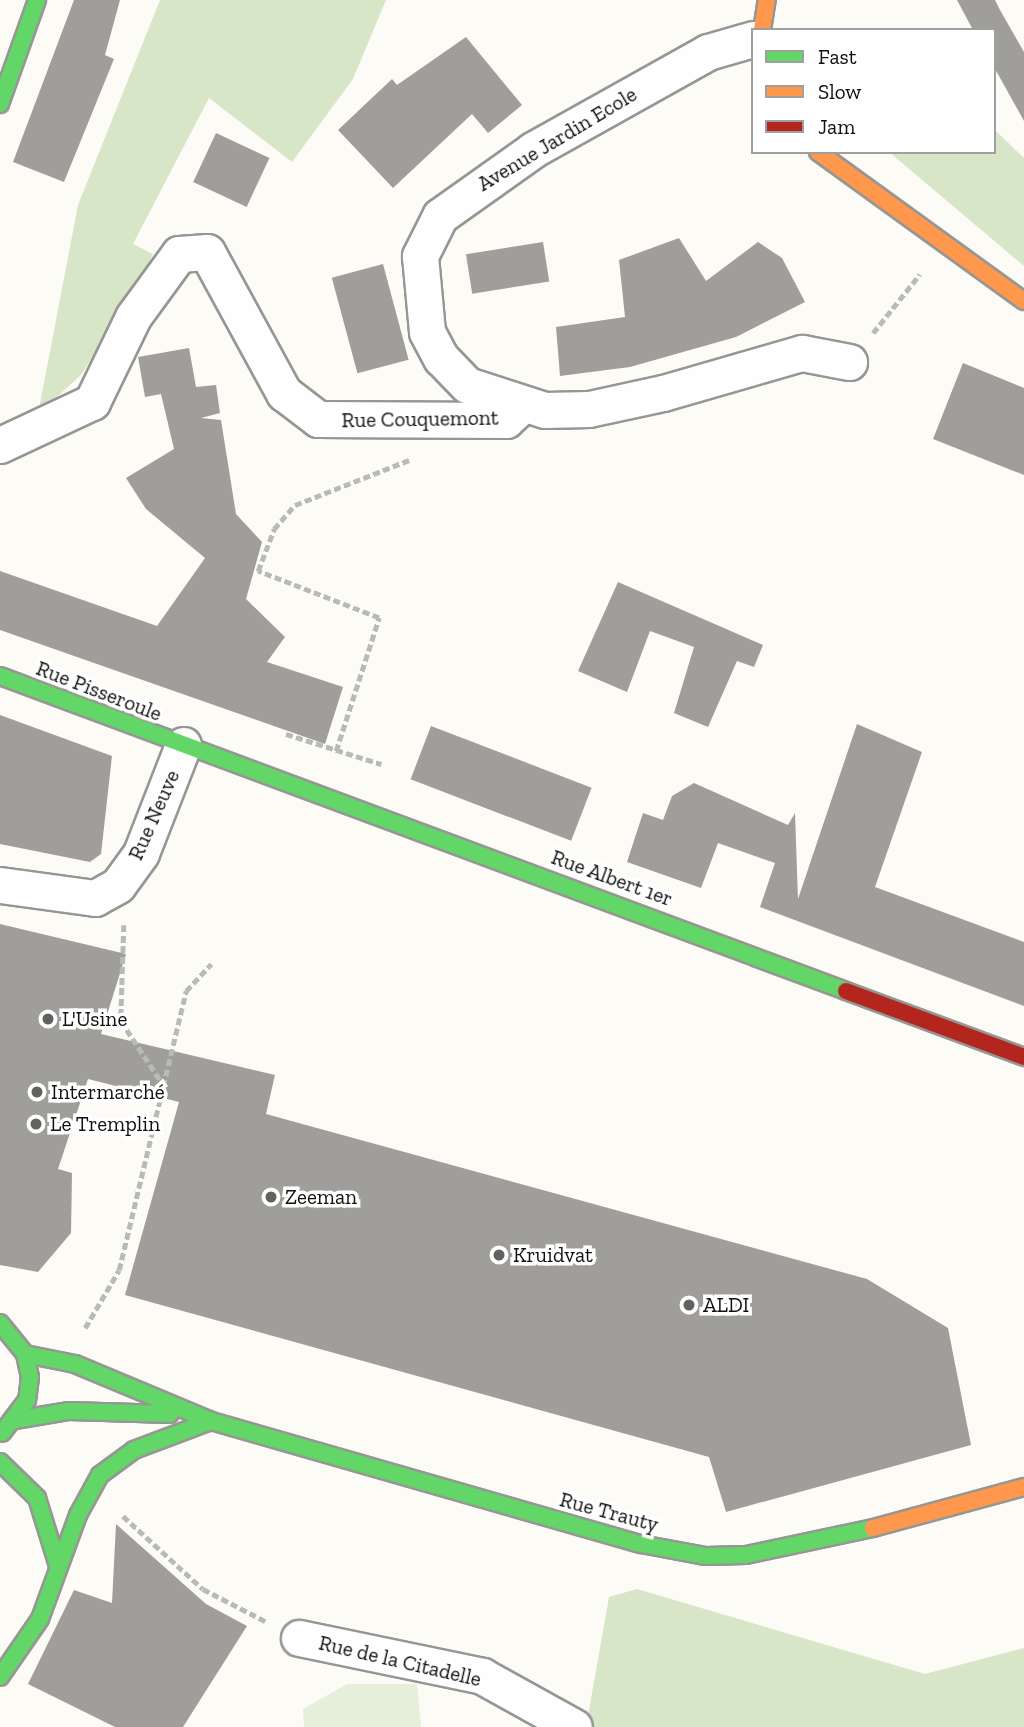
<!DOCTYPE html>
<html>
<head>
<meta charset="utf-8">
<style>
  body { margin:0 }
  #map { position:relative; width:1024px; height:1727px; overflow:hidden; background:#fcfbf6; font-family:"Zilla Slab",serif }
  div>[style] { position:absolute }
  .green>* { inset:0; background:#e6efd9 }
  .forest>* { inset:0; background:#d8e6c8 }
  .building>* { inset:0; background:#a09e9b; transform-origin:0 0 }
  .path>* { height:4.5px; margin-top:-2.25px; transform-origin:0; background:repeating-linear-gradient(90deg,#b9b9b8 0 7px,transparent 0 10.5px) }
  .roads { filter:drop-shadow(2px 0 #969694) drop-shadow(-2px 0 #969694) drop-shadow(0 2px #969694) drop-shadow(0 -2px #969694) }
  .street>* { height:35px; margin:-17.5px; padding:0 17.5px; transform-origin:17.5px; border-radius:17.5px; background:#fffefe }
  .fast>* { height:16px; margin:-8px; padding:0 8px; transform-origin:8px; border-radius:8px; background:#63d668 }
  .slow>* { height:16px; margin:-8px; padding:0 8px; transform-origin:8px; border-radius:8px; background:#ff974d }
  .jam>* { height:16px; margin:-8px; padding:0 8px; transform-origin:8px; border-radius:8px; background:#b3261e }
  .dots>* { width:19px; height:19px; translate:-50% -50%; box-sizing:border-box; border:4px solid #fff; border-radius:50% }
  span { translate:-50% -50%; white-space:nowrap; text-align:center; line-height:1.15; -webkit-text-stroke:7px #fff; paint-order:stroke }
  .street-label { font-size:21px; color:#101010 }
  .poi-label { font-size:21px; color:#101010 }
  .left { translate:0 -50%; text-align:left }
  .legend { position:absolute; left:751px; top:28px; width:245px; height:126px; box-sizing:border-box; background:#fff; border:2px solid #9f9f9f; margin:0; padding:9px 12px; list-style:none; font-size:21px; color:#101010 }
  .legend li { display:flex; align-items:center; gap:14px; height:35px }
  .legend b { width:35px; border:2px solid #9f9f9f }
</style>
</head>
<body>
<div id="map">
  <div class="green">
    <i style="clip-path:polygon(347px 1684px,417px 1684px,421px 1727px,304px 1727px,303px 1709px)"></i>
  </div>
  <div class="forest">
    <i style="clip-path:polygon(160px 0,386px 0,353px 79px,292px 162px,209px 98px,133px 244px,153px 254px,137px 288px,81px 375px,38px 414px,78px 205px)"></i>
    <i style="clip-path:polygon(994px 129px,1024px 158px,1024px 266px,889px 152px,994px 152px)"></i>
    <i style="clip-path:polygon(637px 1589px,925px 1674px,1024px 1648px,1024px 1727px,586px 1727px,609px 1597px)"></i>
  </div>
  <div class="building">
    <i style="clip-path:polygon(74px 0,120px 0,105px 55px,114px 59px,64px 182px,13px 162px)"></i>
    <i style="clip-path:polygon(957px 0,995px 0,1000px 10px,1024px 52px,1024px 121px,994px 67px,994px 30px,973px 30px)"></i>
    <i style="clip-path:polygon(466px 37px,522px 105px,488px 133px,472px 114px,393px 188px,338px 130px,392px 79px,397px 85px)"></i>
    <i style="left:216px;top:133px;width:59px;height:54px;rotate:25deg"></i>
    <i style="clip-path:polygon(679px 238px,706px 281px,758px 242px,782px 258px,805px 302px,736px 337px,630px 367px,560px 376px,556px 327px,625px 317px,619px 260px)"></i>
    <i style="left:543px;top:242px;width:40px;height:78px;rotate:81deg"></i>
    <i style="left:383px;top:264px;width:99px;height:53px;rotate:75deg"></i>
    <i style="clip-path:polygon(189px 348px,196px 387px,216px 385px,220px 413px,201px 418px,221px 420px,236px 514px,262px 542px,246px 599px,285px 637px,267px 662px,343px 687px,325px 744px,0 630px,0 571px,157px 626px,205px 558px,146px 509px,126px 478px,174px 449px,161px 394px,145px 397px,138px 357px)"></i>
    <i style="clip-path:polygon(963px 363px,1024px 388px,1024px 475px,933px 439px)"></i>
    <i style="clip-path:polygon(618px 582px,763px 645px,754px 667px,737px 661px,708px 727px,674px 713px,694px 647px,650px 631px,627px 692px,578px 671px)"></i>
    <i style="clip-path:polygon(0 715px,112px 756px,101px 854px,90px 862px,0 844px)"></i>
    <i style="clip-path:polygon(857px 724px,922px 752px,875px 887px,1024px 942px,1024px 1006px,760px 907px,775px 863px,718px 843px,701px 888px,627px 862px,643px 813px,663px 820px,672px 796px,694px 783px,788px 825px,795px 813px,798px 899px)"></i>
    <i style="left:431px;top:726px;width:172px;height:57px;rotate:21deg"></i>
    <i style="clip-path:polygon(0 924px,126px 954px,101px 1034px,275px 1075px,266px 1114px,867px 1279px,948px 1328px,971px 1445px,726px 1512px,709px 1457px,125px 1295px,179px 1102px,88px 1079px,58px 1169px,72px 1173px,71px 1233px,38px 1272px,0 1265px)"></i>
    <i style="clip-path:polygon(116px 1524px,206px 1604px,247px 1626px,183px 1727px,115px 1727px,28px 1684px,74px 1590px,112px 1603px)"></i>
  </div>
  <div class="path">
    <i style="left:873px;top:333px;width:75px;rotate:-51.5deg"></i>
    <i style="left:286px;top:734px;width:100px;rotate:17.5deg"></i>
    <i style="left:336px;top:751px;width:140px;rotate:-72.1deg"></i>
    <i style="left:379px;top:618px;width:130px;rotate:-158.8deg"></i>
    <i style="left:258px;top:571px;width:45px;rotate:-69.1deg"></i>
    <i style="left:274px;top:529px;width:32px;rotate:-49deg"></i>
    <i style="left:295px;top:505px;width:123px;rotate:-21.5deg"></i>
    <i style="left:124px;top:925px;width:96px;rotate:91.8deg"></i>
    <i style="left:121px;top:1021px;width:78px;rotate:56.5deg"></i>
    <i style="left:85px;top:1328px;width:67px;rotate:-59.6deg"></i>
    <i style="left:119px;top:1270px;width:287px;rotate:-76.5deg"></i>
    <i style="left:186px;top:991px;width:37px;rotate:-47deg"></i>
    <i style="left:123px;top:1516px;width:108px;rotate:42.4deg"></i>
    <i style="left:203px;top:1589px;width:72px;rotate:27.3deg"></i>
  </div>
  <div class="roads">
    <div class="street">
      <i style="left:753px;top:39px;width:47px;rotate:163.9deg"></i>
      <i style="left:708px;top:52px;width:201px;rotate:150.8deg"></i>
      <i style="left:533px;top:150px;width:114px;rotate:144.6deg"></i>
      <i style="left:440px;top:216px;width:45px;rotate:116.6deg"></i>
      <i style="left:420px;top:256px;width:76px;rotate:84.7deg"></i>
      <i style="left:427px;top:332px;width:30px;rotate:62deg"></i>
      <i style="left:441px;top:358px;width:37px;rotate:46deg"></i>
      <i style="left:467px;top:385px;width:82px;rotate:17.8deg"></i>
      <i style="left:545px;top:410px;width:44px;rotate:-1.3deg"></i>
      <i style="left:589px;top:409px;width:76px;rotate:-12.2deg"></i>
      <i style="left:663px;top:393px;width:145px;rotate:-16.1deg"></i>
      <i style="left:802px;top:353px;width:48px;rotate:10.8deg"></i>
      <i style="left:0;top:445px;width:102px;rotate:-25.1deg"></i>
      <i style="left:92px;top:402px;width:94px;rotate:-64.2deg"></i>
      <i style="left:133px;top:317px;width:78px;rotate:-53.9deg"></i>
      <i style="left:179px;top:254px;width:28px;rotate:-4deg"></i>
      <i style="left:207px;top:252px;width:161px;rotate:61.4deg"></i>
      <i style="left:284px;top:393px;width:43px;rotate:37.4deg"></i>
      <i style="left:318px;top:419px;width:188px;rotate:0.3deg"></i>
      <i style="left:506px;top:420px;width:19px;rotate:-43deg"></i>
      <i style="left:0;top:885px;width:96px;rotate:7.8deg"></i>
      <i style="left:95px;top:898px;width:26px;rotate:-29deg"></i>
      <i style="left:118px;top:885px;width:39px;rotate:-54deg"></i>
      <i style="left:141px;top:853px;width:116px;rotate:-68.7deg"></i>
      <i style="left:299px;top:1638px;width:187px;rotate:11.7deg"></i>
      <i style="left:482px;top:1676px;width:105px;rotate:29deg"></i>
    </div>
    <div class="fast">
      <i style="left:0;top:104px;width:110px;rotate:-70.4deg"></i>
      <i style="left:0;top:676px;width:903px;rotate:20.42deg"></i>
      <i style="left:0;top:1323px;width:40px;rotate:51deg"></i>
      <i style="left:25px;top:1354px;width:24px;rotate:78deg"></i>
      <i style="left:30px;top:1377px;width:23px;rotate:97deg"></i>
      <i style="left:27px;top:1400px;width:41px;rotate:127.1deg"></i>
      <i style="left:25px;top:1354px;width:51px;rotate:11.3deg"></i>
      <i style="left:75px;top:1364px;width:147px;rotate:22.7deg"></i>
      <i style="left:211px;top:1421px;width:447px;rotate:16deg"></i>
      <i style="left:641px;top:1544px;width:66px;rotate:10.5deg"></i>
      <i style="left:706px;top:1556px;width:40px;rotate:-1.4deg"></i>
      <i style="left:746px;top:1555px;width:130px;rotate:-12deg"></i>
      <i style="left:15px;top:1420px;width:55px;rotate:-9.5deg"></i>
      <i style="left:69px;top:1411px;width:101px;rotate:1.7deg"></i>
      <i style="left:0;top:1462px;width:52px;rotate:44.2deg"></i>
      <i style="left:37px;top:1498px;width:71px;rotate:72.8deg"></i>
      <i style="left:0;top:1677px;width:70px;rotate:-55.4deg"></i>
      <i style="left:40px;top:1619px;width:111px;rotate:-69.9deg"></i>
      <i style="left:78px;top:1515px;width:46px;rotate:-61.2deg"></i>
      <i style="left:100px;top:1475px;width:42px;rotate:-36.3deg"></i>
      <i style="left:134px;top:1450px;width:82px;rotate:-20.6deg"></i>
    </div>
    <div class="slow">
      <i style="left:762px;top:30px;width:30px;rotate:-81deg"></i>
      <i style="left:818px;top:152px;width:254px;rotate:35.9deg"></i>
      <i style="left:873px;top:1528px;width:156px;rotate:-15.2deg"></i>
    </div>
    <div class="jam">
      <i style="left:846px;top:991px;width:190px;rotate:20.3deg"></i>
    </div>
  </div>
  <div class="dots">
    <i style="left:48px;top:1019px;background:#636260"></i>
    <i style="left:37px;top:1092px;background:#636260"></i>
    <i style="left:36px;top:1124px;background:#636260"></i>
    <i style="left:271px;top:1197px;background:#636260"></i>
    <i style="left:499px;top:1255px;background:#636260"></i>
    <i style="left:689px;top:1305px;background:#636260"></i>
  </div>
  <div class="street-label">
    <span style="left:557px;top:139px;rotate:-31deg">Avenue Jardin Ecole</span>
    <span style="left:420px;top:419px;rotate:-1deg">Rue Couquemont</span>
    <span style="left:99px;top:691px;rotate:21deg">Rue Pisseroule</span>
    <span style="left:154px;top:815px;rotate:-66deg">Rue Neuve</span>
    <span style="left:612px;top:878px;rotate:20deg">Rue Albert 1er</span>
    <span style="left:609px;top:1512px;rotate:15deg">Rue Trauty</span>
    <span style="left:400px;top:1661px;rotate:13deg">Rue de la Citadelle</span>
  </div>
  <div class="poi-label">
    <span class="left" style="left:62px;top:1019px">L'Usine</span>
    <span class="left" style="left:51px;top:1092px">Intermarché</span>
    <span class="left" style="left:50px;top:1124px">Le Tremplin</span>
    <span class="left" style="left:285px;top:1197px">Zeeman</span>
    <span class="left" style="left:513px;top:1255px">Kruidvat</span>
    <span class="left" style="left:703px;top:1305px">ALDI</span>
  </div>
  <ul class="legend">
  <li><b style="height:9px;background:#63d668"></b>Fast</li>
  <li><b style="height:9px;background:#ff974d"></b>Slow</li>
  <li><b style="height:9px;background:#b3261e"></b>Jam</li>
  </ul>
</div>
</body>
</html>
